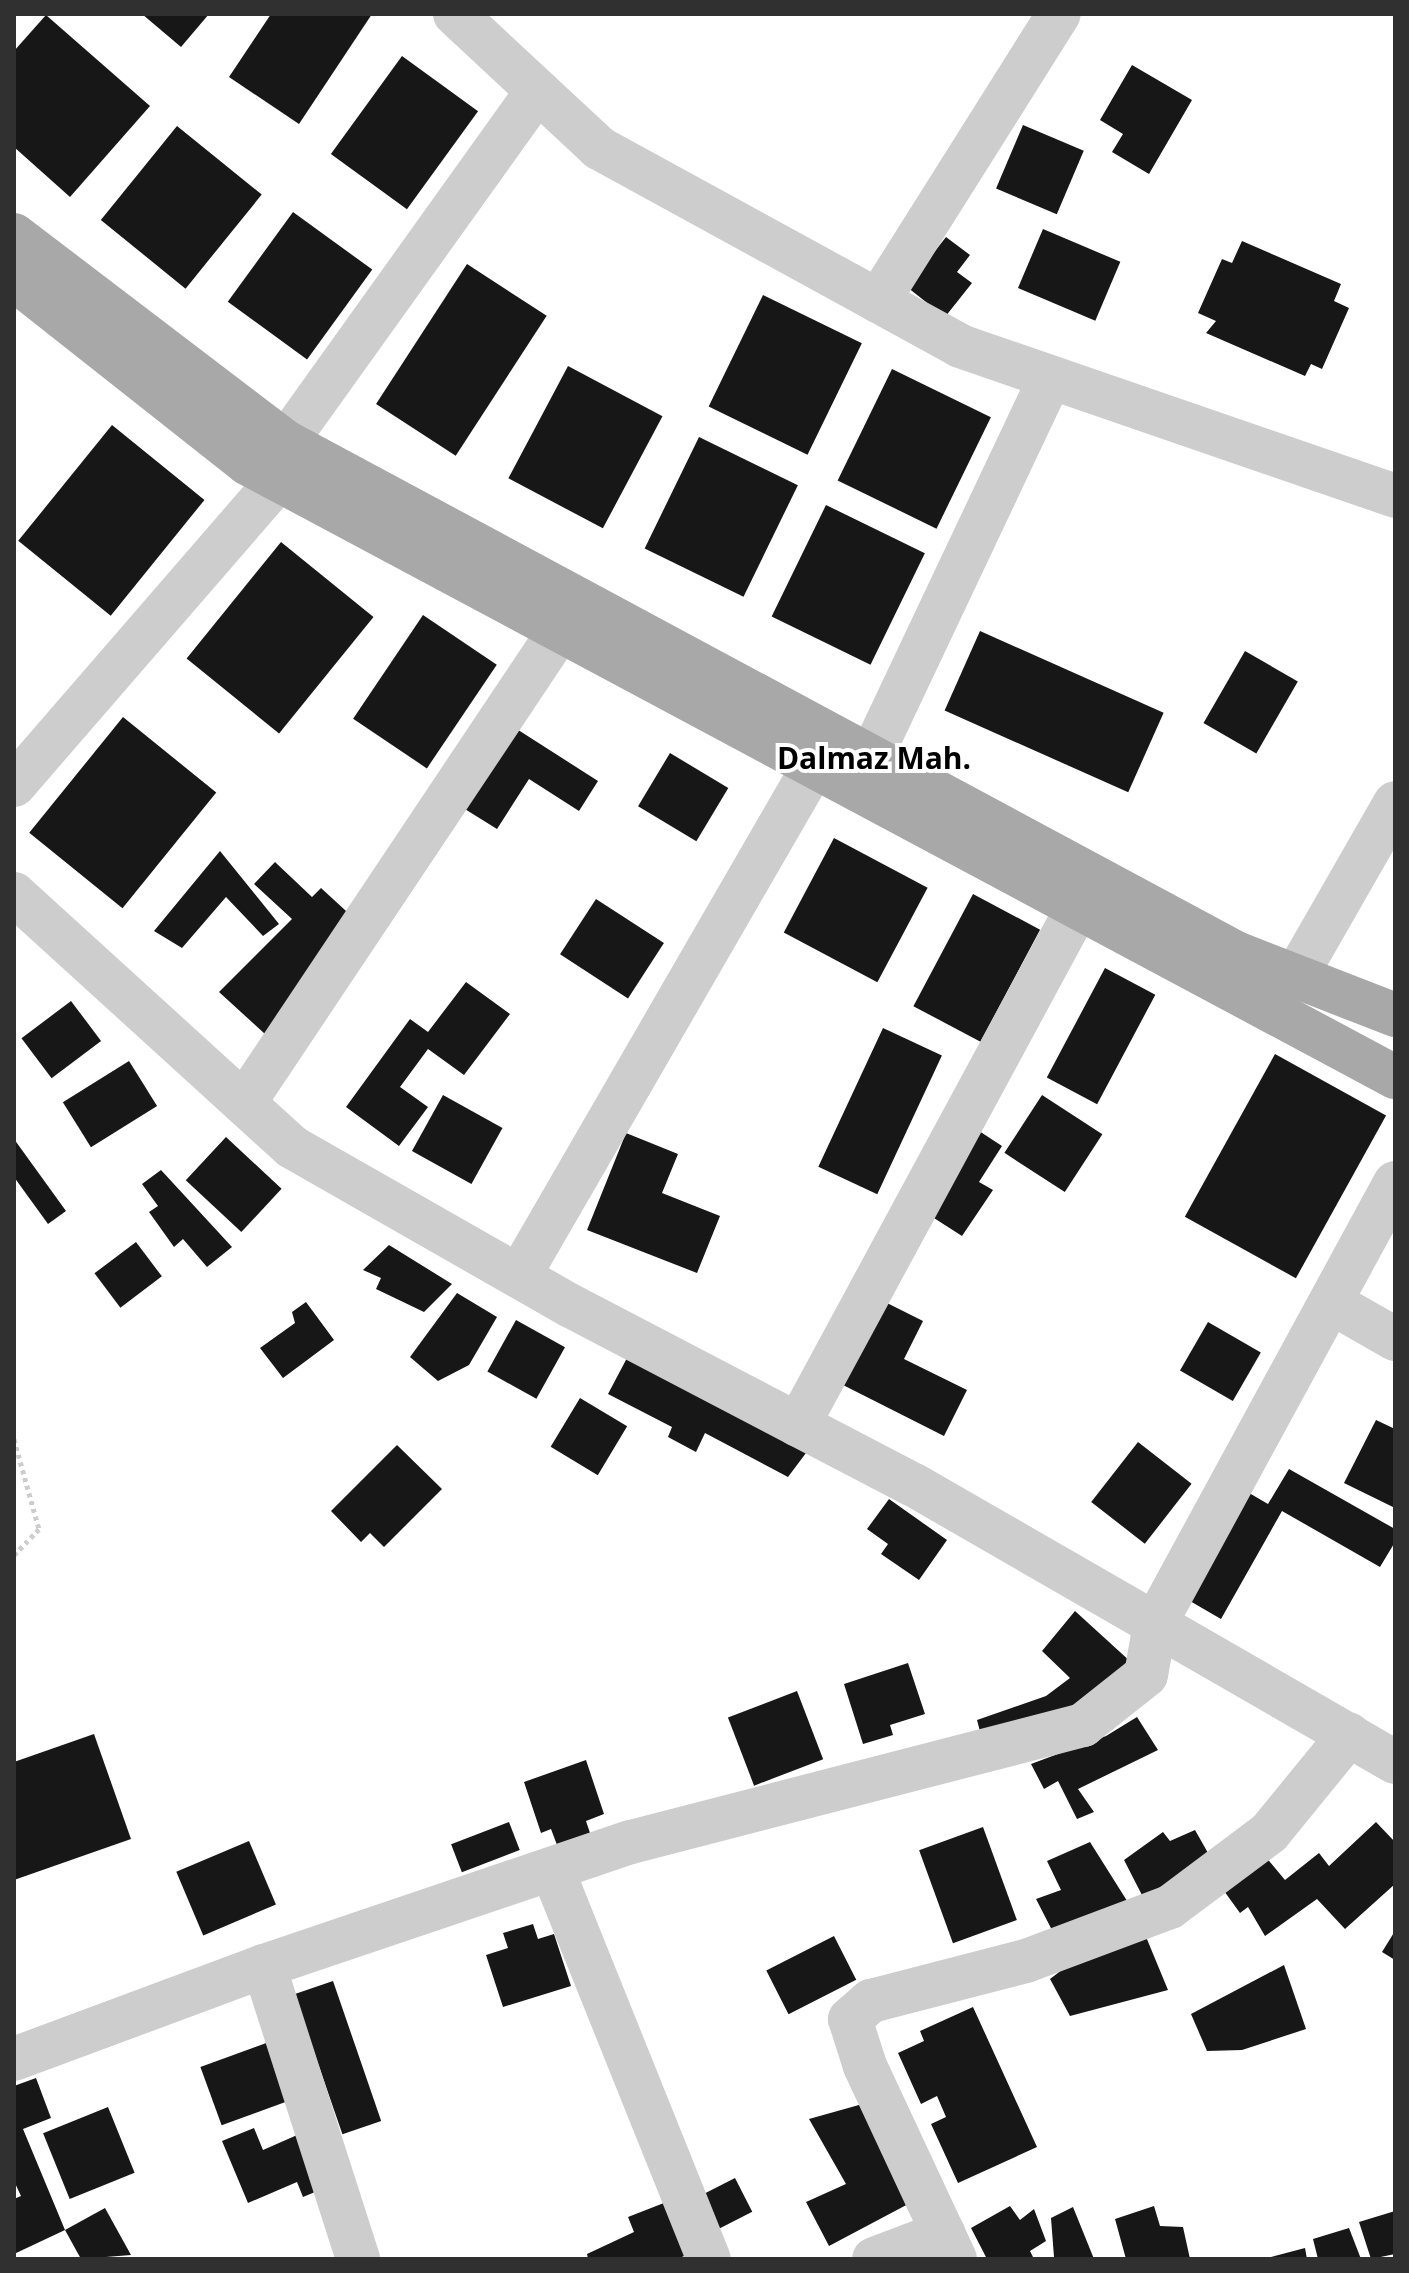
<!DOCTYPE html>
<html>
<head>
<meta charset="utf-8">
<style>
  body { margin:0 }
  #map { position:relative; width:1409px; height:2273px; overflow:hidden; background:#fff; font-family:"Open Sans",sans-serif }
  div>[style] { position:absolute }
  .building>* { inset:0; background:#171717; transform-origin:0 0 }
  .path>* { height:5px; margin-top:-2.5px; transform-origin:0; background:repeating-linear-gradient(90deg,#cdcdcd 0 4px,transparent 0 8px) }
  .minor>* { height:44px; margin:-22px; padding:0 22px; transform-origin:22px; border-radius:22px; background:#cdcdcd }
  .major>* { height:44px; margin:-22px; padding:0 22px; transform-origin:22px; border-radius:22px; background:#a8a8a8 }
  span { translate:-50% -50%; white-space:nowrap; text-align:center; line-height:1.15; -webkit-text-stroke:8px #fff; paint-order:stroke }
  .district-label { font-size:30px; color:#000; font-weight:700 }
  .frame { position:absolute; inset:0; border:16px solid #303030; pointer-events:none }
</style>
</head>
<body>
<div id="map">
  <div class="building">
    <i style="clip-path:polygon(142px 14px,209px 14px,181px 47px)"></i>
    <i style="clip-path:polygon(271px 14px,372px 14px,299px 124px,229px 77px)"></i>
    <i style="clip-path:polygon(46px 15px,150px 106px,70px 197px,14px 147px,14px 51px)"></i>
    <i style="left:402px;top:56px;width:94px;height:121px;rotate:36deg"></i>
    <i style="clip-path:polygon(1132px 65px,1192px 100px,1149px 174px,1112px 152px,1123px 134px,1100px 120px)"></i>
    <i style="left:1023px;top:125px;width:66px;height:69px;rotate:23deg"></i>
    <i style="left:177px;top:126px;width:109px;height:121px;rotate:39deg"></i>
    <i style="left:293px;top:212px;width:98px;height:111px;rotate:36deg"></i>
    <i style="left:1043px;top:229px;width:84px;height:64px;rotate:23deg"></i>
    <i style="clip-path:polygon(946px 237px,970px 255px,957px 272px,972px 283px,945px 317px,907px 287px)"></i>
    <i style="clip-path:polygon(1242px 241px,1341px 284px,1334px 301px,1349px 308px,1322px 369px,1311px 364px,1305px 376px,1206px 333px,1216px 321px,1198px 313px,1222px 259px,1232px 263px)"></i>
    <i style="left:467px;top:264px;width:95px;height:167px;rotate:33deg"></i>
    <i style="left:763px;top:295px;width:110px;height:124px;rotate:26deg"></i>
    <i style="left:568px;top:366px;width:107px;height:127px;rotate:28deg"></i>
    <i style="left:892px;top:369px;width:110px;height:124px;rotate:26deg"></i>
    <i style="left:112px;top:425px;width:119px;height:149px;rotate:39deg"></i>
    <i style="left:699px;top:437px;width:110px;height:124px;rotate:26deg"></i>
    <i style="left:826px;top:505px;width:110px;height:124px;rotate:26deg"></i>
    <i style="left:281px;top:542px;width:119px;height:150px;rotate:39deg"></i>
    <i style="left:423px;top:615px;width:89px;height:125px;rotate:34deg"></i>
    <i style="left:980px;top:631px;width:201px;height:87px;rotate:24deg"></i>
    <i style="left:1245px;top:651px;width:61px;height:83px;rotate:30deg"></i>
    <i style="left:123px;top:717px;width:120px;height:149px;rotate:39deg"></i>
    <i style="clip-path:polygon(512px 726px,598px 781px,579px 811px,529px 779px,497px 829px,460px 806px)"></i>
    <i style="left:670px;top:753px;width:68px;height:62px;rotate:31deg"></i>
    <i style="left:834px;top:838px;width:106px;height:107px;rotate:28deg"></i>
    <i style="clip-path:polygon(220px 851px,279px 924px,263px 936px,226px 897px,182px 948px,154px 931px)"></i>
    <i style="clip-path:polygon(275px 862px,312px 897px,321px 888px,358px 922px,265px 1034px,219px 992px,292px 919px,254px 884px)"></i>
    <i style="left:973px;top:894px;width:76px;height:127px;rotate:28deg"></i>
    <i style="left:596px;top:899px;width:81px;height:66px;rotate:33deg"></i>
    <i style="left:1105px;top:968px;width:57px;height:124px;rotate:28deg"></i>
    <i style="clip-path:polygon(466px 982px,510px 1014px,464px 1075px,428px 1049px,400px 1087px,428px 1107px,399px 1146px,346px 1107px,410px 1019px,428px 1032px)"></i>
    <i style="left:71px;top:1001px;width:50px;height:62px;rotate:53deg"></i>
    <i style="left:883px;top:1028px;width:65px;height:153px;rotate:25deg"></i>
    <i style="left:1275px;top:1054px;width:127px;height:186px;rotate:29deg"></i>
    <i style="left:129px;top:1061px;width:53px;height:78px;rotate:58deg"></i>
    <i style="left:443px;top:1095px;width:68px;height:64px;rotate:29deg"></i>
    <i style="left:1042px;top:1095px;width:72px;height:69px;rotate:33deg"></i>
    <i style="clip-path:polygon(976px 1129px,1002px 1146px,979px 1182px,993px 1190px,962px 1236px,923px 1211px)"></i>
    <i style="clip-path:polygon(626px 1133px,678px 1154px,662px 1193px,720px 1216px,697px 1273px,587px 1230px)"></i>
    <i style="left:226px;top:1137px;width:76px;height:59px;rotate:43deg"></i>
    <i style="clip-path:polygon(14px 1139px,66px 1211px,48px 1224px,14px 1177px)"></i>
    <i style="clip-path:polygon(161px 1170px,232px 1247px,207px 1267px,183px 1239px,174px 1247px,149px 1212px,158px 1206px,142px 1184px)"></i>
    <i style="left:136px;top:1242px;width:43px;height:52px;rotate:53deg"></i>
    <i style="clip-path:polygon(389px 1245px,452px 1284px,424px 1312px,376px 1289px,381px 1278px,363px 1270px)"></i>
    <i style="clip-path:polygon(457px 1293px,497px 1317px,469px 1365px,438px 1381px,410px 1357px)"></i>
    <i style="clip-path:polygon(883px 1301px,923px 1321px,904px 1359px,967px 1390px,944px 1436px,841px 1384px)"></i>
    <i style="clip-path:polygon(306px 1302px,334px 1340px,283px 1378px,260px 1348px,295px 1323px,292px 1312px)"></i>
    <i style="left:516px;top:1320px;width:56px;height:59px;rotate:29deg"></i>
    <i style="left:1208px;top:1322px;width:61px;height:56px;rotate:30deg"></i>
    <i style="clip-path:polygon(627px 1358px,806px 1453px,788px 1477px,705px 1433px,696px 1452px,668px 1437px,672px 1427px,608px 1394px)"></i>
    <i style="left:580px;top:1398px;width:55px;height:57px;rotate:31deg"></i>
    <i style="clip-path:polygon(1376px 1420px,1395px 1429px,1395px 1508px,1344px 1483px)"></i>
    <i style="left:1138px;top:1442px;width:68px;height:76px;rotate:38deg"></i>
    <i style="clip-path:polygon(397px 1445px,442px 1489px,384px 1547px,370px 1533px,361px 1542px,331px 1511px)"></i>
    <i style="clip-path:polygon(1289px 1469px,1395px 1529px,1395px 1542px,1380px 1567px,1282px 1511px,1221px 1619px,1183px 1597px,1244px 1490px,1268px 1504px)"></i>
    <i style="clip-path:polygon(889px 1499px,947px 1540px,919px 1580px,881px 1554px,888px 1544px,867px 1529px)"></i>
    <i style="clip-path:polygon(1075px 1611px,1132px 1663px,1099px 1693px,1055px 1718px,982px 1739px,977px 1720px,1046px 1696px,1070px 1678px,1042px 1651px)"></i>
    <i style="clip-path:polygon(908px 1663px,925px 1714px,890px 1725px,893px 1735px,863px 1744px,844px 1684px)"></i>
    <i style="left:797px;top:1691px;width:73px;height:74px;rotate:69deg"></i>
    <i style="clip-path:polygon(1137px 1717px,1158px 1750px,1078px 1789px,1094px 1812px,1077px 1819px,1058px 1781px,1044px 1789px,1031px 1764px,1106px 1736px)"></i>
    <i style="clip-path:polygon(94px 1734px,131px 1839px,14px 1880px,14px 1762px)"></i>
    <i style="clip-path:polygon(586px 1760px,604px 1814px,586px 1821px,590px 1833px,557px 1845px,551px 1829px,541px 1833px,524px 1782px)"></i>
    <i style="left:509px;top:1822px;width:30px;height:62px;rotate:69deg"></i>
    <i style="clip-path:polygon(1376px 1822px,1395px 1842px,1395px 1884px,1345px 1929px,1317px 1899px,1265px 1936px,1248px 1907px,1240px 1913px,1219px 1884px,1265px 1856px,1285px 1880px,1319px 1853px,1329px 1866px)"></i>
    <i style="left:983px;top:1827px;width:99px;height:68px;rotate:70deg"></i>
    <i style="clip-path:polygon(1195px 1830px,1212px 1860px,1144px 1899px,1124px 1860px,1163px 1832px,1170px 1841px)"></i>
    <i style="left:249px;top:1841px;width:69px;height:79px;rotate:67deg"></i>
    <i style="clip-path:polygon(1090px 1842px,1129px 1904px,1054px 1934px,1036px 1899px,1061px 1890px,1047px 1861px)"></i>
    <i style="clip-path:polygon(533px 1924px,538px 1939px,554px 1934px,571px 1986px,503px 2007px,486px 1955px,508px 1948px,503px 1933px)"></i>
    <i style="clip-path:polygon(1395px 1931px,1395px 1960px,1382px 1952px)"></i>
    <i style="clip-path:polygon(1144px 1932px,1168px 1990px,1070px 2016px,1050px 1979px,1071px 1963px)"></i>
    <i style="left:834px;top:1936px;width:49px;height:76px;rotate:63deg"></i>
    <i style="clip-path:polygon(1284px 1965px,1306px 2029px,1242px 2050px,1207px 2051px,1191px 2014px)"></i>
    <i style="left:333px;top:1981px;width:148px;height:41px;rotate:71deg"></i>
    <i style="clip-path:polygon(973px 2007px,1037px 2147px,958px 2183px,931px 2124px,946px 2117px,937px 2096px,921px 2104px,898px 2053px,924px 2041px,920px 2031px)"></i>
    <i style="left:269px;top:2042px;width:62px;height:73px;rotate:70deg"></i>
    <i style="clip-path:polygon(36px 2078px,51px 2118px,23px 2129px,65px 2230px,14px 2254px,14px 2199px,21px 2196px,14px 2181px,14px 2086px)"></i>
    <i style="clip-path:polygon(866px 2103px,912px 2202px,829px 2246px,806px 2202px,846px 2184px,809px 2119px)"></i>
    <i style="left:108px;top:2107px;width:71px;height:70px;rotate:68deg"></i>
    <i style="clip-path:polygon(254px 2128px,263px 2150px,304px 2132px,327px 2187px,303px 2197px,297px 2182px,248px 2203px,222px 2141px)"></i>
    <i style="left:735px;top:2178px;width:38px;height:39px;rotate:63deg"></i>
    <i style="clip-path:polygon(669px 2201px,689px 2254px,677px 2259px,588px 2259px,587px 2254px,634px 2232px,628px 2217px)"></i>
    <i style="clip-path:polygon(1010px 2206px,1020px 2220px,1034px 2209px,1046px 2241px,1030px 2251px,1034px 2259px,987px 2259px,971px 2228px)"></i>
    <i style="clip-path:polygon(1154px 2206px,1160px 2226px,1183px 2227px,1190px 2259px,1126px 2259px,1115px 2219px)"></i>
    <i style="clip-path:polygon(1073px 2207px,1094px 2259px,1054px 2257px,1051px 2218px)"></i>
    <i style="clip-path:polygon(105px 2208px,131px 2255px,81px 2259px,65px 2230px)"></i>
    <i style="clip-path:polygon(1395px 2211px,1395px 2254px,1371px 2259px,1359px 2222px)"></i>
    <i style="clip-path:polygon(1349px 2228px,1361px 2259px,1318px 2259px,1313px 2239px)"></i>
    <i style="clip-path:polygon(1305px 2248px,1307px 2259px,1267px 2259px,1267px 2258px)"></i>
  </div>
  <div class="path">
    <i style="left:14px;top:1439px;width:93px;rotate:74.5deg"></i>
    <i style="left:39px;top:1529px;width:36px;rotate:134deg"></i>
  </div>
  <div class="minor">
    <i style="left:455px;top:14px;width:197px;rotate:42.9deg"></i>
    <i style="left:599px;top:148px;width:412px;rotate:28.7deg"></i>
    <i style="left:960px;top:346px;width:460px;rotate:19deg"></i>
    <i style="left:878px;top:301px;width:339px;rotate:-57.8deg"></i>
    <i style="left:286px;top:442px;width:432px;rotate:-54.4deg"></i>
    <i style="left:870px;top:759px;width:421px;rotate:-64.7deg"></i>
    <i style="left:14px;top:785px;width:403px;rotate:-49.1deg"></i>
    <i style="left:14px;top:894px;width:376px;rotate:42.3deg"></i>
    <i style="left:292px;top:1147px;width:321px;rotate:29.7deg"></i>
    <i style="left:571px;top:1306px;width:387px;rotate:27.6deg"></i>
    <i style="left:914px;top:1485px;width:555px;rotate:29.94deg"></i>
    <i style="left:1296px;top:976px;width:199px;rotate:-60.2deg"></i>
    <i style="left:244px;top:1103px;width:569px;rotate:-56.25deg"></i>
    <i style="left:519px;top:1276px;width:591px;rotate:-59.97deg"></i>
    <i style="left:1332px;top:1303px;width:73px;rotate:29.7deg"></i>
    <i style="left:798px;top:1425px;width:591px;rotate:-61.61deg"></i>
    <i style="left:552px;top:1869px;width:420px;rotate:68.1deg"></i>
    <i style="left:264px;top:1966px;width:308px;rotate:72.2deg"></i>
    <i style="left:14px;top:2059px;width:267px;rotate:-20.4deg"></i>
    <i style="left:264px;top:1966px;width:387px;rotate:-18.7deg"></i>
    <i style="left:631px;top:1842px;width:467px;rotate:-14.5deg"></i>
    <i style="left:1083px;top:1725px;width:80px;rotate:-38.4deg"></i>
    <i style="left:1146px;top:1675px;width:52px;rotate:-80deg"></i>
    <i style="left:1155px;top:1624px;width:502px;rotate:-61.44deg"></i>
    <i style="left:874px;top:2259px;width:74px;rotate:-20.6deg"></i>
    <i style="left:955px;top:2259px;width:213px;rotate:-115deg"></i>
    <i style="left:865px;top:2066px;width:49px;rotate:-107.7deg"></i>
    <i style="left:850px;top:2019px;width:28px;rotate:-41deg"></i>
    <i style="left:871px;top:2001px;width:160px;rotate:-14.5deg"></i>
    <i style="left:1026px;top:1961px;width:154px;rotate:-20.6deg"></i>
    <i style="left:1170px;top:1907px;width:124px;rotate:-36.8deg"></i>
    <i style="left:1269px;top:1833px;width:127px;rotate:-50.8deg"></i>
  </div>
  <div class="major">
    <i style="left:14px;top:235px;width:342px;rotate:37.3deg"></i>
    <i style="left:286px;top:442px;width:1079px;rotate:28.28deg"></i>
    <i style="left:1236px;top:953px;width:171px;rotate:21.3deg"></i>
    <i style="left:14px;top:279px;width:297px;rotate:38.3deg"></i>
    <i style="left:247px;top:463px;width:1302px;rotate:28.14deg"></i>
  </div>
  <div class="district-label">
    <span style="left:874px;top:758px">Dalmaz Mah.</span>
  </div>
  <div class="frame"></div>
</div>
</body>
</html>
